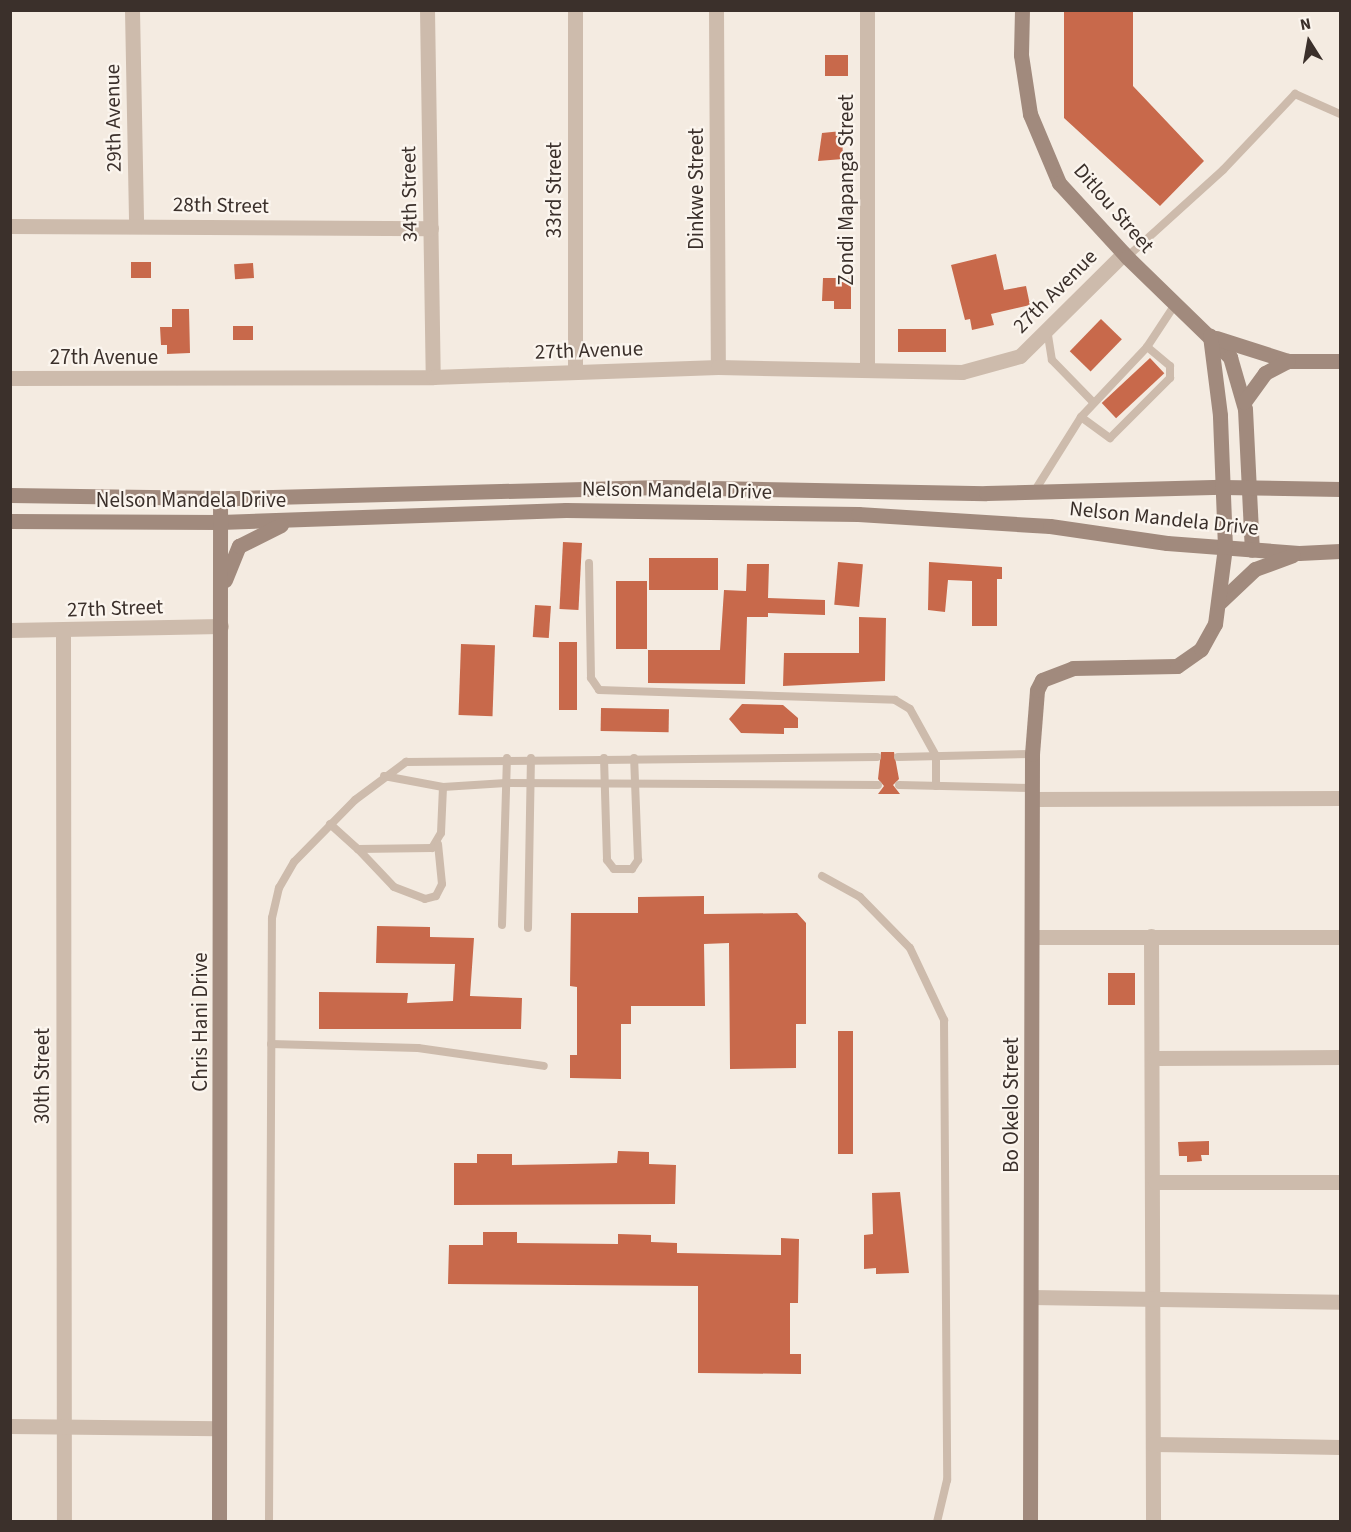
<!DOCTYPE html>
<html>
<head>
<meta charset="utf-8">
<style>
  body { margin:0 }
  #map { position:relative; width:1351px; height:1532px; overflow:hidden; background:#f4ebe1; font-family:"Source Sans 3",sans-serif }
  div>[style] { position:absolute }
  .building>* { inset:0; background:#c8694b; transform-origin:0 0 }
  .lane>* { height:8px; margin:-4px; padding:0 4px; transform-origin:4px; border-radius:4px; background:#cdbbac }
  .street>* { height:15px; margin:-7.5px; padding:0 7.5px; transform-origin:7.5px; border-radius:7.5px; background:#cdbbac }
  .secondary>* { height:15px; margin:-7.5px; padding:0 7.5px; transform-origin:7.5px; border-radius:7.5px; background:#a18a7d }
  span { translate:-50% -50%; white-space:nowrap; text-align:center; line-height:1.15; -webkit-text-stroke:4.5px #fbf5ee; paint-order:stroke }
  .street-label { font-size:21px; color:#3b302b }
  .frame { position:absolute; inset:0; border:12px solid #3b302b; pointer-events:none }
  .north { position:absolute; left:1279px; top:12px; width:60px; height:60px; -webkit-text-stroke:4px #fbf5ee; paint-order:stroke; rotate:349deg; font-size:16px; font-weight:700; line-height:24px; text-align:center; color:#3b302b }
  .north::after { content:''; display:block; margin:auto; width:21px; height:27px; background:#3b302b; clip-path:polygon(50% 0,100% 100%,50% 72%,0 100%) }
</style>
</head>
<body>
<div id="map">
  <div class="building">
    <i style="clip-path:polygon(1064px 10px,1133px 10px,1133px 86px,1204px 161px,1160px 206px,1064px 118px)"></i>
    <i style="left:825px;top:55px;width:23px;height:21px"></i>
    <i style="clip-path:polygon(842px 131px,843px 159px,818px 161px,822px 133px)"></i>
    <i style="clip-path:polygon(996px 254px,1004px 290px,1026px 286px,1030px 305px,991px 314px,994px 325px,972px 330px,970px 319px,965px 320px,951px 265px)"></i>
    <i style="left:131px;top:262px;width:20px;height:16px"></i>
    <i style="left:253px;top:263px;width:15px;height:19px;rotate:86deg"></i>
    <i style="clip-path:polygon(823px 278px,851px 278px,851px 309px,834px 309px,834px 301px,822px 301px)"></i>
    <i style="clip-path:polygon(172px 309px,189px 309px,190px 353px,167px 354px,167px 345px,161px 345px,160px 327px,172px 327px)"></i>
    <i style="left:1101px;top:319px;width:29px;height:45px;rotate:44deg"></i>
    <i style="left:233px;top:326px;width:20px;height:14px"></i>
    <i style="left:946px;top:329px;width:23px;height:48px;rotate:90deg"></i>
    <i style="left:1150px;top:358px;width:21px;height:66px;rotate:47deg"></i>
    <i style="left:563px;top:542px;width:19px;height:67px;rotate:3deg"></i>
    <i style="left:649px;top:558px;width:69px;height:32px"></i>
    <i style="left:838px;top:562px;width:25px;height:43px;rotate:5deg"></i>
    <i style="clip-path:polygon(929px 562px,1002px 567px,1002px 579px,997px 579px,997px 626px,972px 626px,972px 581px,948px 580px,945px 612px,928px 610px)"></i>
    <i style="clip-path:polygon(747px 564px,769px 564px,768px 598px,825px 600px,825px 615px,768px 613px,768px 617px,747px 617px,745px 684px,648px 683px,648px 650px,720px 650px,724px 590px,746px 591px)"></i>
    <i style="left:616px;top:581px;width:31px;height:68px"></i>
    <i style="left:535px;top:605px;width:16px;height:32px;rotate:4deg"></i>
    <i style="clip-path:polygon(859px 617px,886px 618px,885px 681px,783px 686px,784px 653px,859px 653px)"></i>
    <i style="left:559px;top:642px;width:18px;height:68px"></i>
    <i style="left:461px;top:644px;width:34px;height:71px;rotate:2deg"></i>
    <i style="clip-path:polygon(742px 704px,783px 705px,798px 718px,798px 728px,784px 728px,784px 734px,741px 733px,729px 719px)"></i>
    <i style="left:601px;top:708px;width:68px;height:23px;rotate:1deg"></i>
    <i style="clip-path:polygon(881px 752px,894px 752px,899px 779px,893px 785px,900px 794px,878px 794px,884px 786px,878px 779px)"></i>
    <i style="clip-path:polygon(704px 896px,704px 914px,797px 913px,806px 923px,806px 1024px,796px 1024px,796px 1068px,730px 1069px,729px 943px,704px 944px,705px 1006px,631px 1006px,631px 1024px,621px 1024px,621px 1079px,570px 1078px,570px 1055px,577px 1055px,577px 987px,570px 986px,571px 913px,638px 913px,638px 897px)"></i>
    <i style="clip-path:polygon(377px 926px,430px 927px,430px 937px,474px 938px,470px 996px,522px 998px,521px 1029px,319px 1029px,319px 992px,408px 993px,407px 1003px,453px 1001px,455px 964px,376px 963px)"></i>
    <i style="left:1108px;top:973px;width:27px;height:32px"></i>
    <i style="left:838px;top:1031px;width:15px;height:123px"></i>
    <i style="clip-path:polygon(1209px 1141px,1209px 1155px,1201px 1155px,1202px 1161px,1187px 1162px,1187px 1156px,1179px 1156px,1178px 1142px)"></i>
    <i style="clip-path:polygon(618px 1151px,649px 1152px,649px 1164px,676px 1165px,675px 1204px,454px 1205px,454px 1163px,477px 1163px,477px 1154px,512px 1154px,512px 1165px,571px 1164px,617px 1163px)"></i>
    <i style="clip-path:polygon(900px 1192px,909px 1273px,876px 1274px,876px 1268px,864px 1269px,864px 1235px,873px 1234px,872px 1193px)"></i>
    <i style="clip-path:polygon(483px 1232px,517px 1232px,517px 1243px,618px 1244px,618px 1234px,651px 1235px,651px 1242px,677px 1243px,677px 1253px,781px 1255px,781px 1238px,799px 1239px,798px 1303px,790px 1303px,790px 1354px,801px 1354px,801px 1374px,698px 1373px,698px 1286px,448px 1284px,449px 1245px,483px 1245px)"></i>
  </div>
  <div class="lane">
    <i style="left:1127px;top:257px;width:130px;rotate:-42.2deg"></i>
    <i style="left:1223px;top:170px;width:105px;rotate:-46.5deg"></i>
    <i style="left:1295px;top:94px;width:49px;rotate:24deg"></i>
    <i style="left:1047px;top:329px;width:31px;rotate:81deg"></i>
    <i style="left:1052px;top:360px;width:59px;rotate:45.7deg"></i>
    <i style="left:1081px;top:417px;width:36px;rotate:36deg"></i>
    <i style="left:1110px;top:438px;width:85px;rotate:-45deg"></i>
    <i style="left:1170px;top:378px;width:12px;rotate:-90deg"></i>
    <i style="left:1170px;top:366px;width:30px;rotate:-140deg"></i>
    <i style="left:1034px;top:492px;width:89px;rotate:-57.9deg"></i>
    <i style="left:1081px;top:417px;width:96px;rotate:-46.7deg"></i>
    <i style="left:1147px;top:347px;width:53px;rotate:-56.6deg"></i>
    <i style="left:589px;top:563px;width:115px;rotate:89deg"></i>
    <i style="left:591px;top:678px;width:14px;rotate:56deg"></i>
    <i style="left:599px;top:690px;width:296px;rotate:1.9deg"></i>
    <i style="left:895px;top:700px;width:17px;rotate:31deg"></i>
    <i style="left:910px;top:709px;width:54px;rotate:61deg"></i>
    <i style="left:936px;top:756px;width:30px;rotate:90deg"></i>
    <i style="left:898px;top:757px;width:134px;rotate:-1.3deg"></i>
    <i style="left:604px;top:758px;width:102px;rotate:88.3deg"></i>
    <i style="left:607px;top:860px;width:11px;rotate:52deg"></i>
    <i style="left:614px;top:869px;width:18px"></i>
    <i style="left:632px;top:869px;width:11px;rotate:-56deg"></i>
    <i style="left:638px;top:860px;width:102px;rotate:-92.2deg"></i>
    <i style="left:384px;top:776px;width:60px;rotate:10.6deg"></i>
    <i style="left:443px;top:787px;width:63px;rotate:-3.6deg"></i>
    <i style="left:506px;top:783px;width:372px;rotate:0.3deg"></i>
    <i style="left:899px;top:785px;width:133px;rotate:1.3deg"></i>
    <i style="left:330px;top:824px;width:38px;rotate:42deg"></i>
    <i style="left:358px;top:849px;width:74px;rotate:-0.8deg"></i>
    <i style="left:432px;top:848px;width:17px;rotate:-59deg"></i>
    <i style="left:441px;top:833px;width:46px;rotate:-87.5deg"></i>
    <i style="left:358px;top:849px;width:52px;rotate:46.5deg"></i>
    <i style="left:394px;top:887px;width:33px;rotate:21deg"></i>
    <i style="left:425px;top:899px;width:11px;rotate:-15deg"></i>
    <i style="left:436px;top:896px;width:13px;rotate:-63deg"></i>
    <i style="left:442px;top:884px;width:40px;rotate:-95.7deg"></i>
    <i style="left:822px;top:876px;width:43px;rotate:28.9deg"></i>
    <i style="left:860px;top:897px;width:71px;rotate:45.6deg"></i>
    <i style="left:910px;top:948px;width:80px;rotate:64.7deg"></i>
    <i style="left:944px;top:1020px;width:460px;rotate:89.6deg"></i>
    <i style="left:947px;top:1480px;width:43px;rotate:103.4deg"></i>
    <i style="left:502px;top:925px;width:167px;rotate:-88.3deg"></i>
    <i style="left:528px;top:928px;width:170px;rotate:-89deg"></i>
    <i style="left:271px;top:1044px;width:147px;rotate:1.6deg"></i>
    <i style="left:418px;top:1048px;width:127px;rotate:8.1deg"></i>
    <i style="left:269px;top:1522px;width:604px;rotate:-89.72deg"></i>
    <i style="left:272px;top:918px;width:31px;rotate:-77deg"></i>
    <i style="left:279px;top:888px;width:30px;rotate:-60deg"></i>
    <i style="left:294px;top:862px;width:87px;rotate:-45.5deg"></i>
    <i style="left:355px;top:800px;width:64px;rotate:-36.7deg"></i>
    <i style="left:406px;top:762px;width:471px;rotate:-0.6deg"></i>
  </div>
  <div class="street">
    <i style="left:132px;top:10px;width:215px;rotate:88.9deg"></i>
    <i style="left:427px;top:10px;width:367px;rotate:89.1deg"></i>
    <i style="left:575px;top:10px;width:360px;rotate:90deg"></i>
    <i style="left:716px;top:10px;width:357px;rotate:89.7deg"></i>
    <i style="left:867px;top:10px;width:360px;rotate:90deg"></i>
    <i style="left:10px;top:226px;width:421px;rotate:0.3deg"></i>
    <i style="left:10px;top:378px;width:423px;rotate:-0.1deg"></i>
    <i style="left:433px;top:377px;width:285px;rotate:-2deg"></i>
    <i style="left:718px;top:367px;width:244px;rotate:1.2deg"></i>
    <i style="left:962px;top:372px;width:60px;rotate:-15.4deg"></i>
    <i style="left:1020px;top:356px;width:146px;rotate:-44.7deg"></i>
    <i style="left:10px;top:630px;width:211px;rotate:-1.1deg"></i>
    <i style="left:63px;top:630px;width:892px;rotate:89.94deg"></i>
    <i style="left:1032px;top:799px;width:308px;rotate:-0.2deg"></i>
    <i style="left:1151px;top:936px;width:586px;rotate:89.8deg"></i>
    <i style="left:1033px;top:937px;width:307px"></i>
    <i style="left:1154px;top:1058px;width:186px;rotate:-0.3deg"></i>
    <i style="left:1155px;top:1182px;width:185px"></i>
    <i style="left:1031px;top:1297px;width:309px;rotate:0.9deg"></i>
    <i style="left:10px;top:1426px;width:208px;rotate:0.6deg"></i>
    <i style="left:1153px;top:1444px;width:187px;rotate:0.9deg"></i>
  </div>
  <div class="secondary">
    <i style="left:1022px;top:10px;width:45px;rotate:91.3deg"></i>
    <i style="left:1021px;top:55px;width:60px;rotate:81.3deg"></i>
    <i style="left:1030px;top:114px;width:75px;rotate:67.2deg"></i>
    <i style="left:1059px;top:183px;width:100px;rotate:47.4deg"></i>
    <i style="left:1127px;top:257px;width:144px;rotate:44.2deg"></i>
    <i style="left:1230px;top:357px;width:54px;rotate:73.9deg"></i>
    <i style="left:1245px;top:409px;width:141px;rotate:87.2deg"></i>
    <i style="left:1216px;top:338px;width:76px;rotate:17.7deg"></i>
    <i style="left:1288px;top:361px;width:52px"></i>
    <i style="left:1244px;top:402px;width:36px;rotate:-54deg"></i>
    <i style="left:1265px;top:373px;width:26px;rotate:-28deg"></i>
    <i style="left:10px;top:495px;width:227px;rotate:0.8deg"></i>
    <i style="left:237px;top:498px;width:424px;rotate:-1.5deg"></i>
    <i style="left:661px;top:487px;width:325px;rotate:1.1deg"></i>
    <i style="left:986px;top:493px;width:236px;rotate:-1.5deg"></i>
    <i style="left:1222px;top:487px;width:118px;rotate:1deg"></i>
    <i style="left:10px;top:521px;width:210px;rotate:0.3deg"></i>
    <i style="left:220px;top:522px;width:346px;rotate:-2deg"></i>
    <i style="left:566px;top:510px;width:292px;rotate:0.8deg"></i>
    <i style="left:858px;top:514px;width:192px;rotate:3.6deg"></i>
    <i style="left:1050px;top:526px;width:118px;rotate:8.3deg"></i>
    <i style="left:1167px;top:543px;width:132px;rotate:4.3deg"></i>
    <i style="left:1299px;top:553px;width:41px;rotate:-2.8deg"></i>
    <i style="left:225px;top:580px;width:37px;rotate:-68deg"></i>
    <i style="left:239px;top:546px;width:47px;rotate:-26.6deg"></i>
    <i style="left:1220px;top:602px;width:48px;rotate:-43.3deg"></i>
    <i style="left:1255px;top:569px;width:40px;rotate:-20.2deg"></i>
    <i style="left:219px;top:1522px;width:1024px;rotate:-89.94deg"></i>
    <i style="left:1030px;top:1522px;width:768px;rotate:-89.85deg"></i>
    <i style="left:1032px;top:754px;width:64px;rotate:-85.5deg"></i>
    <i style="left:1037px;top:690px;width:11px;rotate:-63deg"></i>
    <i style="left:1042px;top:680px;width:33px;rotate:-21deg"></i>
    <i style="left:1073px;top:668px;width:104px;rotate:-1.1deg"></i>
    <i style="left:1177px;top:666px;width:29px;rotate:-35deg"></i>
    <i style="left:1201px;top:649px;width:29px;rotate:-61deg"></i>
    <i style="left:1215px;top:624px;width:78px;rotate:-82.6deg"></i>
    <i style="left:1225px;top:547px;width:132px;rotate:-92.2deg"></i>
    <i style="left:1220px;top:415px;width:80px;rotate:-97.2deg"></i>
  </div>
  <div class="street-label">
    <span style="left:113px;top:118px;rotate:-91deg">29th Avenue</span>
    <span style="left:696px;top:189px;rotate:-90deg">Dinkwe Street</span>
    <span style="left:554px;top:190px;rotate:-90deg">33rd Street</span>
    <span style="left:846px;top:190px;rotate:-90deg">Zondi Mapanga Street</span>
    <span style="left:409px;top:194px;rotate:-91deg">34th Street</span>
    <span style="left:221px;top:205px;rotate:1deg">28th Street</span>
    <span style="left:1114px;top:208px;rotate:49deg">Ditlou Street</span>
    <span style="left:1055px;top:291px;rotate:-45deg">27th Avenue</span>
    <span style="left:589px;top:350px;rotate:-2deg">27th Avenue</span>
    <span style="left:104px;top:357px">27th Avenue</span>
    <span style="left:677px;top:490px;rotate:1deg">Nelson Mandela Drive</span>
    <span style="left:191px;top:500px">Nelson Mandela Drive</span>
    <span style="left:1164px;top:518px;rotate:6deg">Nelson Mandela Drive</span>
    <span style="left:115px;top:608px;rotate:-2deg">27th Street</span>
    <span style="left:200px;top:1022px;rotate:-90deg">Chris Hani Drive</span>
    <span style="left:42px;top:1076px;rotate:-90deg">30th Street</span>
    <span style="left:1011px;top:1105px;rotate:-90deg">Bo Okelo Street</span>
  </div>
  <div class="frame"></div>
  <div class="north">N</div>
</div>
</body>
</html>
